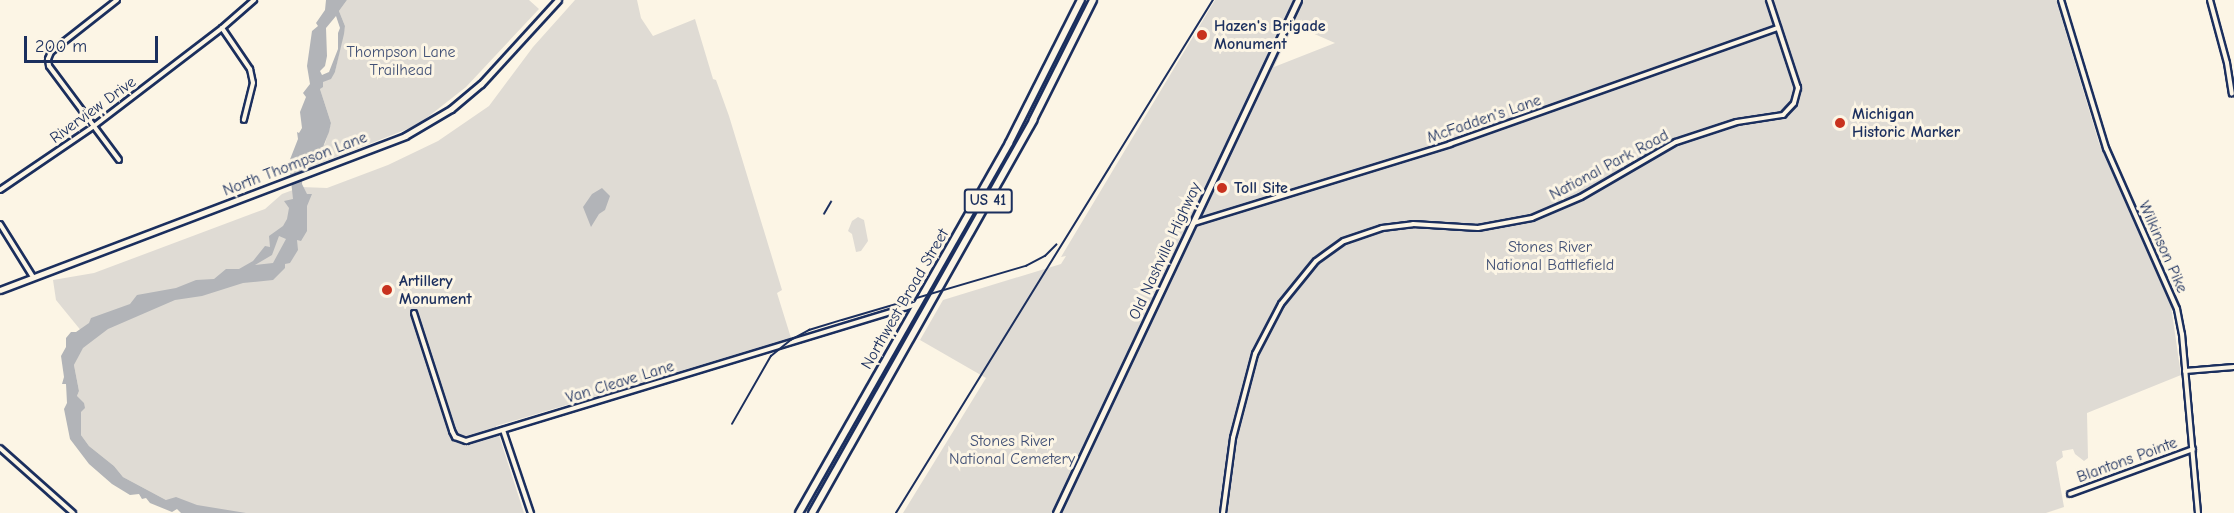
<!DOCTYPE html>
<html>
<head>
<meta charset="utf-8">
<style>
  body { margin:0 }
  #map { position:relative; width:2234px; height:513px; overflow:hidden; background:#fcf5e5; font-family:"Comic Neue",sans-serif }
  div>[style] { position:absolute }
  .green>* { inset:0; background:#dfdbd4 }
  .water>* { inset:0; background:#b2b4b8 }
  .roads { filter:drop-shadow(2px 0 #1b2f5e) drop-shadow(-2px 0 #1b2f5e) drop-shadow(0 2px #1b2f5e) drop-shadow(0 -2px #1b2f5e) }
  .minor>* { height:4px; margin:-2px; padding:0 2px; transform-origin:2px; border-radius:2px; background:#fcf5e5 }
  .secondary>* { height:5px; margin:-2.5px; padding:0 2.5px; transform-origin:2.5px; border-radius:2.5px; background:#fcf5e5 }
  .primary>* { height:6px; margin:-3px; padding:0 3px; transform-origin:3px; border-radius:3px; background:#fcf5e5 }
  .rail>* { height:1.5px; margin:-0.75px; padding:0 0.75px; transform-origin:0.75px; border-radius:0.75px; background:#1b2f5e }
  .dots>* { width:16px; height:16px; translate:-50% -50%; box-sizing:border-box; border:3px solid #fcf5e5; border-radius:50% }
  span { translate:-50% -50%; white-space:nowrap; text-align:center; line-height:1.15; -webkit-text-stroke:6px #fcf5e5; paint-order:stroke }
  .shield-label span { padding:2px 4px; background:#fcf5e5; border:2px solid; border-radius:4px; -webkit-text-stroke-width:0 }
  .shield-label { font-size:15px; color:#1b2f5e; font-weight:700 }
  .poi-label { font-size:16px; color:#1b2f5e; font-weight:700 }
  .left { translate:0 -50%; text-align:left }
  .park-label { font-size:16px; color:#425176 }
  .street-label { font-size:16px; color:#1b2f5e }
  .scale { position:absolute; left:24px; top:36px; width:134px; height:27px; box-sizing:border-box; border:3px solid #1b2f5e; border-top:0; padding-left:8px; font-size:18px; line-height:21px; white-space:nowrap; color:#1b2f5e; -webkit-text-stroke:4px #fcf5e5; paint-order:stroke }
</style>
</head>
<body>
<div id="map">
  <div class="green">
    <i style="clip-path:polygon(347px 0,529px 0,539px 9px,466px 87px,424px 120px,410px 128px,303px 170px,311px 154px,325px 144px,331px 123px,320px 89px,322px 82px,335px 72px,345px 26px,339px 11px)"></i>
    <i style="clip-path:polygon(575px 0,637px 0,641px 18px,653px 36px,695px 19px,713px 79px,716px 80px,729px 116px,782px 290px,777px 293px,791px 338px,496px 426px,524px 513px,236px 513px,166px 500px,123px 477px,114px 466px,89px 446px,81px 435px,81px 413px,77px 396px,79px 391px,74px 365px,87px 338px,56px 300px,53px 280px,94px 273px,265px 209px,282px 194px,301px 187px,327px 188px,388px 165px,438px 141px,489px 106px,533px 47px)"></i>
    <i style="clip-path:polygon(evenodd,1215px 0,2056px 0,2099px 143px,2171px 306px,2181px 375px,2087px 413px,2088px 458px,2084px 461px,2075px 454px,2073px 449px,2062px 451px,2063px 457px,2056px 462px,2064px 507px,2046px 513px,903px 513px,986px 378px,920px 340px,943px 300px,1061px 264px,1066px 256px,1061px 257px,1215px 0,1294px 25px,1335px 43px,1274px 67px,1294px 25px)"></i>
    <i style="clip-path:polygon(858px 217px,864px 220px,868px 241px,861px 251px,856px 252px,852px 234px,848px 231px,852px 221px)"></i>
  </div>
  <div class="water">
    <i style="clip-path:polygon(evenodd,326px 0,347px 0,339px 11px,345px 26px,344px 34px,335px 72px,331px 79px,323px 82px,323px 87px,320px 89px,331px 123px,329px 132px,323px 147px,311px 154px,303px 170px,302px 184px,307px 194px,312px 194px,307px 206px,307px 231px,301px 241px,297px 240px,298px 250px,290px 263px,285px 264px,285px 268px,273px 280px,243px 283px,202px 296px,175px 300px,108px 329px,83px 348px,74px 365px,79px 391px,77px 396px,84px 403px,85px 408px,81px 412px,81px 435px,89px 446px,114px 466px,123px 477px,166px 500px,176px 497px,197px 505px,246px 513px,181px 513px,177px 509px,172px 512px,150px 503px,146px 498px,142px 499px,139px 494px,130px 495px,112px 484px,89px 464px,70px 439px,64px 409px,67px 403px,66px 384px,62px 384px,64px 377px,61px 356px,66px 347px,66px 338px,71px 332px,76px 332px,89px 323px,91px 318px,130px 304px,137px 295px,176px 288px,196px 280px,214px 279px,226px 269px,239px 269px,253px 261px,265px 246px,270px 247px,269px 236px,283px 226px,287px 219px,289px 208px,284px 201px,293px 199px,289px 162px,298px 139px,297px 132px,299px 133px,302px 128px,300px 112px,306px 97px,303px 93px,310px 84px,307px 66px,312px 31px,318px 26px,316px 23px,325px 10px,326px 0,336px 16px,340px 28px,338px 33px,338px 49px,329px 72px,322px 75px,320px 71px,325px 66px,327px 56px,326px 28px,336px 16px,326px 0,279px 236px,286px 239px,273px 263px,255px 265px,272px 255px,279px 236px)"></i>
    <i style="clip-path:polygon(602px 188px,610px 196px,605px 210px,599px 214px,591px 227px,583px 207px,592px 194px)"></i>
  </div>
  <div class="roads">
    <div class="minor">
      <i style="left:117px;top:0;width:84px;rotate:141.8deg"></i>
      <i style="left:51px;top:52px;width:8px;rotate:113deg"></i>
      <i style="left:48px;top:59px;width:7px;rotate:82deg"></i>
      <i style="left:49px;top:66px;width:117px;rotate:53.3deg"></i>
      <i style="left:2061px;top:0;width:155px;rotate:73.1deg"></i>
      <i style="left:2106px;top:148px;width:176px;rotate:66.2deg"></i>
      <i style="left:2177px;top:309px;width:25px;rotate:79deg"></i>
      <i style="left:2182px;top:334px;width:180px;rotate:84.9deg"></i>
      <i style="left:2210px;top:0;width:65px;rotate:74.9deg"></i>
      <i style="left:2227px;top:63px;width:31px;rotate:81deg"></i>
      <i style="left:222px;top:28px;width:50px;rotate:55.7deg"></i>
      <i style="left:250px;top:69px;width:14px;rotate:78deg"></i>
      <i style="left:253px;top:83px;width:38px;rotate:104deg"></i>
      <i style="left:0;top:190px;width:114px;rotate:-34.2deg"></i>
      <i style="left:94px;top:126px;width:161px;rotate:-37.4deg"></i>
      <i style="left:222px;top:28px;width:43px;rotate:-41.2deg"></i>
      <i style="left:1194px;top:223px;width:268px;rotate:-17.1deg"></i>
      <i style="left:1450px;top:144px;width:348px;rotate:-19.5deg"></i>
      <i style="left:0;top:224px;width:62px;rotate:58.1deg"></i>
      <i style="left:414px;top:313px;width:124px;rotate:72.1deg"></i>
      <i style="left:452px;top:431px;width:7px;rotate:63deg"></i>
      <i style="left:455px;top:437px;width:12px;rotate:20deg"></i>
      <i style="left:466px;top:441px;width:471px;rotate:-16.9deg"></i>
      <i style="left:2185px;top:371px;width:49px;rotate:-4.7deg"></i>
      <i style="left:503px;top:430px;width:88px;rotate:71.4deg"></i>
      <i style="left:0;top:448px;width:98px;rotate:41.7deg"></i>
      <i style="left:2070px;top:494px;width:131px;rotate:-20.1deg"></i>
      <i style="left:1223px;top:513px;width:76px;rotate:-82.4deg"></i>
      <i style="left:1233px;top:438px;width:87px;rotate:-75.3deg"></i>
      <i style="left:1255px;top:354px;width:56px;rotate:-62.5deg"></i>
      <i style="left:1281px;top:304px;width:55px;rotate:-50.9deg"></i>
      <i style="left:1316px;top:261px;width:34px;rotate:-36deg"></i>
      <i style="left:1344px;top:241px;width:40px;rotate:-18.9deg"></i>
      <i style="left:1382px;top:228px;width:31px;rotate:-7deg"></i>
      <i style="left:1413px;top:224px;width:65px;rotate:3.5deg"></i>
      <i style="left:1478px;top:228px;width:55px;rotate:-10.5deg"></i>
      <i style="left:1532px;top:218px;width:53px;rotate:-23.2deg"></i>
      <i style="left:1581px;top:197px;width:110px;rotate:-30.1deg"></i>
      <i style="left:1676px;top:142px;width:64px;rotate:-18.2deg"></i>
      <i style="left:1737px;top:122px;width:47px;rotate:-8.7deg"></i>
      <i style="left:1783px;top:115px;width:16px;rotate:-47deg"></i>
      <i style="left:1794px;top:103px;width:16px;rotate:-75deg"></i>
      <i style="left:1798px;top:88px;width:93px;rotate:-108.2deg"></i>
    </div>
    <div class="secondary">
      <i style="left:0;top:290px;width:433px;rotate:-20.8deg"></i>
      <i style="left:405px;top:136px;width:53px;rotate:-30.4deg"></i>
      <i style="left:451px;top:109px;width:39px;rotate:-40deg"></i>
      <i style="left:481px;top:84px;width:114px;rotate:-47.5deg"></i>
      <i style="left:1056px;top:513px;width:567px;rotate:-64.75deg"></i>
    </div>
    <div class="primary">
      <i style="left:799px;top:513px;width:425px;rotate:-60.4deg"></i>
      <i style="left:1009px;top:143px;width:160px;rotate:-63.3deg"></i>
      <i style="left:812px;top:513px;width:451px;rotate:-60.6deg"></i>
      <i style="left:1033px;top:120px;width:134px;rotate:-63.4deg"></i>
    </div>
  </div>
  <div class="rail">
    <i style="left:824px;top:214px;width:14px;rotate:-60deg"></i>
    <i style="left:732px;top:424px;width:78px;rotate:-60.2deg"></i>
    <i style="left:771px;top:356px;width:26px;rotate:-39deg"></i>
    <i style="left:791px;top:340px;width:21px;rotate:-29deg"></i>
    <i style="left:809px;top:330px;width:34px;rotate:-17deg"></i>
    <i style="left:842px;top:320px;width:192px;rotate:-16.4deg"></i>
    <i style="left:1026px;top:266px;width:21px;rotate:-28deg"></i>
    <i style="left:1045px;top:256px;width:16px;rotate:-45deg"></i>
    <i style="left:896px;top:513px;width:603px;rotate:-58.29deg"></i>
  </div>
  <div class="dots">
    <i style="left:1202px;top:35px;background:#c8321e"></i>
    <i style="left:1840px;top:123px;background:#c8321e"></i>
    <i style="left:1222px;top:188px;background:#c8321e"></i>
    <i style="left:387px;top:290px;background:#c8321e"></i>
  </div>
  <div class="shield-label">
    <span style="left:988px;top:201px">US 41</span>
  </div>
  <div class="poi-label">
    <span class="left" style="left:1214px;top:35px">Hazen's Brigade<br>Monument</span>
    <span class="left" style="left:1852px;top:123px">Michigan<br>Historic Marker</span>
    <span class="left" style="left:1234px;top:188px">Toll Site</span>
    <span class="left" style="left:399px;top:290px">Artillery<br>Monument</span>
  </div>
  <div class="park-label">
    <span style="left:401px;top:61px">Thompson Lane<br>Trailhead</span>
    <span style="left:1550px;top:256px">Stones River<br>National Battlefield</span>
    <span style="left:1012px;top:450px">Stones River<br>National Cemetery</span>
  </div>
  <div class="street-label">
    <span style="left:93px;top:110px;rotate:-36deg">Riverview Drive</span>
    <span style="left:1484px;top:119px;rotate:-19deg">McFadden's Lane</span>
    <span style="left:295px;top:164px;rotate:-21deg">North Thompson Lane</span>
    <span style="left:1609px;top:165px;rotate:-28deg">National Park Road</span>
    <span style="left:2163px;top:247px;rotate:66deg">Wilkinson Pike</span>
    <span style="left:1165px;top:251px;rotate:-65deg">Old Nashville Highway</span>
    <span style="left:905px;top:299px;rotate:-60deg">Northwest Broad Street</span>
    <span style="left:620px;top:382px;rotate:-17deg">Van Cleave Lane</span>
    <span style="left:2127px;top:460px;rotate:-20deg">Blantons Pointe</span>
  </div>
  <div class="scale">200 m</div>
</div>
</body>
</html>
